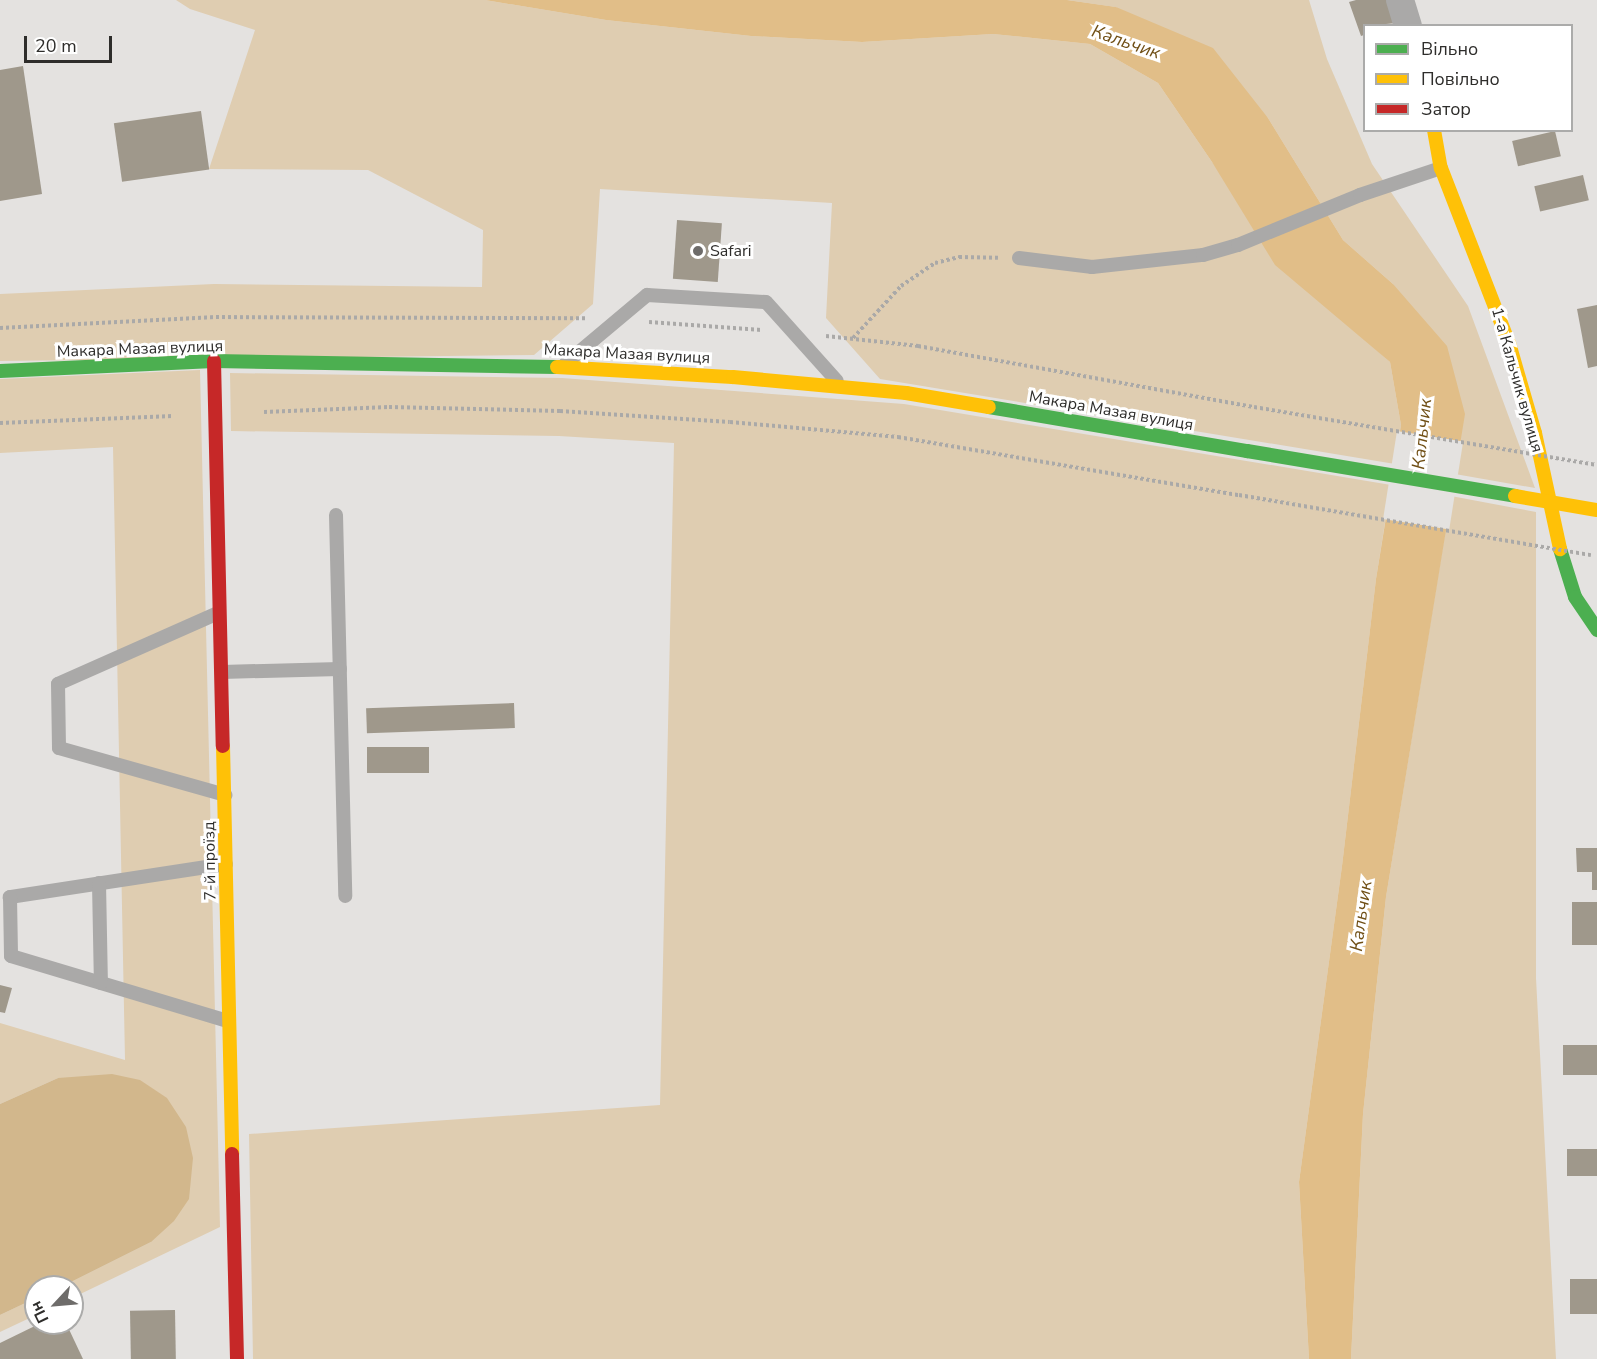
<!DOCTYPE html>
<html>
<head>
<meta charset="utf-8">
<style>
  body { margin:0 }
  #map { position:relative; width:1597px; height:1359px; overflow:hidden; background:#e4e2e0; font-family:"Nunito Sans",sans-serif }
  div>[style] { position:absolute }
  .green>* { inset:0; background:#dfcdb1 }
  .forest>* { inset:0; background:#d2b78c }
  .water>* { inset:0; background:#e1be88 }
  .pier>* { inset:0; background:#e4e2e0; transform-origin:0 0 }
  .building>* { inset:0; background:#9f988b; transform-origin:0 0 }
  .path>* { height:4px; margin-top:-2px; transform-origin:0; background:repeating-linear-gradient(90deg,#aaa9a8 0 3px,transparent 0 6px) }
  .lane>* { height:14px; margin:-7px; padding:0 7px; transform-origin:7px; border-radius:7px; background:#aaa9a8 }
  .street>* { height:28px; margin:-14px; padding:0 14px; transform-origin:14px; border-radius:14px; background:#aaa9a8 }
  .fast>* { height:14px; margin:-7px; padding:0 7px; transform-origin:7px; border-radius:7px; background:#4caf50 }
  .slow>* { height:14px; margin:-7px; padding:0 7px; transform-origin:7px; border-radius:7px; background:#ffc107 }
  .jam>* { height:14px; margin:-7px; padding:0 7px; transform-origin:7px; border-radius:7px; background:#c62828 }
  .path-bridge>* { height:4px; margin-top:-2px; transform-origin:0; background:repeating-linear-gradient(90deg,#aaa9a8 0 3px,transparent 0 6px) }
  .fast-bridge>* { height:14px; margin:-7px; padding:0 7px; transform-origin:7px; border-radius:7px; background:#4caf50 }
  .slow-bridge>* { height:14px; margin:-7px; padding:0 7px; transform-origin:7px; border-radius:7px; background:#ffc107 }
  .dots>* { width:16px; height:16px; translate:-50% -50%; box-sizing:border-box; border:3px solid #fff; border-radius:50% }
  span { translate:-50% -50%; white-space:nowrap; text-align:center; line-height:1.15; -webkit-text-stroke:6px #fff; paint-order:stroke }
  .poi-label { font-size:16px; color:#2e2d2b }
  .left { translate:0 -50%; text-align:left }
  .street-label { font-size:16px; color:#2e2d2b }
  .water-label { font-size:18px; color:#704f15; font-style:italic }
  .legend { position:absolute; left:1363px; top:24px; width:210px; height:108px; box-sizing:border-box; background:#fff; border:2px solid #ababaa; margin:0; padding:8px 10px; list-style:none; font-size:18px; color:#2e2d2b }
  .legend li { display:flex; align-items:center; gap:12px; height:30px }
  .legend b { width:30px; border:2px solid #ababaa }
  .north { position:absolute; left:24px; top:1275px; width:60px; height:60px; box-sizing:border-box; background:#fff; border:2px solid #ababaa; border-radius:50%; rotate:244deg; font-size:16px; font-weight:700; line-height:24px; text-align:center; color:#2e2d2b }
  .north::after { content:''; display:block; margin:auto; width:21px; height:27px; background:#6e6c6a; clip-path:polygon(50% 0,100% 100%,50% 72%,0 100%) }
  .scale { position:absolute; left:24px; top:36px; width:88px; height:27px; box-sizing:border-box; border:3px solid #2e2d2b; border-top:0; padding-left:8px; font-size:18px; line-height:21px; white-space:nowrap; color:#2e2d2b; -webkit-text-stroke:4px #fff; paint-order:stroke }
</style>
</head>
<body>
<div id="map">
  <div class="green">
    <i style="clip-path:polygon(176px 0,485px 0,606px 20px,751px 36px,862px 42px,993px 34px,1090px 44px,1158px 83px,1212px 162px,1334px 312px,1390px 362px,1401px 425px,1395px 464px,880px 379px,826px 318px,832px 203px,600px 189px,593px 304px,534px 355px,0 361px,0 294px,214px 284px,482px 287px,483px 230px,368px 170px,209px 169px,255px 30px,190px 9px)"></i>
    <i style="clip-path:polygon(1067px 0,1309px 0,1327px 59px,1372px 164px,1468px 306px,1535px 488px,1455px 474px,1393px 284px,1343px 240px,1268px 118px,1116px 7px)"></i>
    <i style="clip-path:polygon(200px 370px,220px 1227px,72px 1298px,72px 1287px,61px 1287px,151px 1242px,58px 1078px,0 1104px,0 1023px,125px 1060px,113px 447px,0 453px,0 379px)"></i>
    <i style="clip-path:polygon(230px 373px,562px 378px,904px 404px,1391px 485px,1376px 579px,1342px 866px,1299px 1182px,1309px 1359px,253px 1359px,249px 1134px,660px 1105px,674px 443px,559px 436px,231px 431px)"></i>
    <i style="clip-path:polygon(1451px 496px,1536px 512px,1536px 978px,1556px 1359px,1351px 1359px,1363px 1114px,1386px 897px)"></i>
    <i style="clip-path:polygon(36px 1298px,36px 1315px,0 1332px,0 1315px)"></i>
  </div>
  <div class="forest">
    <i style="clip-path:polygon(112px 1074px,140px 1080px,167px 1098px,186px 1127px,193px 1158px,189px 1199px,174px 1221px,151px 1242px,61px 1287px,36px 1287px,36px 1298px,0 1315px,0 1104px,58px 1078px)"></i>
  </div>
  <div class="water">
    <i style="clip-path:polygon(485px 0,1067px 0,1116px 7px,1213px 48px,1268px 118px,1343px 240px,1393px 284px,1447px 346px,1465px 414px,1386px 897px,1363px 1114px,1351px 1359px,1309px 1359px,1299px 1182px,1342px 866px,1376px 579px,1401px 425px,1390px 362px,1275px 265px,1212px 162px,1158px 83px,1090px 44px,993px 34px,862px 42px,751px 36px,606px 20px)"></i>
  </div>
  <div class="pier">
    <i style="left:1397px;top:431px;width:67px;height:89px;rotate:9deg"></i>
  </div>
  <div class="building">
    <i style="clip-path:polygon(1356px 0,1389px 0,1397px 23px,1364px 26px,1364px 35px,1361px 36px,1349px 2px)"></i>
    <i style="clip-path:polygon(23px 66px,42px 194px,0 201px,0 70px)"></i>
    <i style="left:201px;top:111px;width:59px;height:88px;rotate:82deg"></i>
    <i style="left:1555px;top:131px;width:26px;height:44px;rotate:77deg"></i>
    <i style="left:1583px;top:175px;width:26px;height:50px;rotate:77deg"></i>
    <i style="left:677px;top:220px;width:45px;height:59px;rotate:4deg"></i>
    <i style="clip-path:polygon(1597px 305px,1597px 366px,1588px 368px,1577px 309px)"></i>
    <i style="left:514px;top:703px;width:25px;height:148px;rotate:88deg"></i>
    <i style="left:429px;top:747px;width:26px;height:62px;rotate:90deg"></i>
    <i style="clip-path:polygon(1576px 848px,1597px 848px,1597px 890px,1592px 890px,1592px 872px,1577px 872px)"></i>
    <i style="left:1572px;top:902px;width:25px;height:43px"></i>
    <i style="clip-path:polygon(0 985px,12px 988px,5px 1013px,0 1012px)"></i>
    <i style="left:1563px;top:1045px;width:34px;height:30px"></i>
    <i style="left:1597px;top:1149px;width:27px;height:30px;rotate:90deg"></i>
    <i style="left:1597px;top:1279px;width:35px;height:27px;rotate:90deg"></i>
    <i style="left:175px;top:1310px;width:49px;height:45px;rotate:89deg"></i>
    <i style="clip-path:polygon(41px 1323px,66px 1323px,83px 1359px,0 1359px,0 1343px)"></i>
  </div>
  <div class="path">
    <i style="left:649px;top:322px;width:113px;rotate:4deg"></i>
    <i style="left:0;top:328px;width:216px;rotate:-2.9deg"></i>
    <i style="left:216px;top:317px;width:369px;rotate:0.2deg"></i>
    <i style="left:826px;top:336px;width:93px;rotate:6.2deg"></i>
    <i style="left:918px;top:346px;width:341px;rotate:10.3deg"></i>
    <i style="left:853px;top:338px;width:71px;rotate:-47.3deg"></i>
    <i style="left:901px;top:286px;width:41px;rotate:-34.1deg"></i>
    <i style="left:935px;top:263px;width:25px;rotate:-14deg"></i>
    <i style="left:959px;top:257px;width:39px;rotate:1deg"></i>
    <i style="left:264px;top:412px;width:125px;rotate:-2.3deg"></i>
    <i style="left:389px;top:407px;width:171px;rotate:1.3deg"></i>
    <i style="left:560px;top:411px;width:170px;rotate:3.7deg"></i>
    <i style="left:730px;top:422px;width:169px;rotate:5.1deg"></i>
    <i style="left:898px;top:437px;width:346px;rotate:9.7deg"></i>
    <i style="left:0;top:423px;width:173px;rotate:-2.3deg"></i>
  </div>
  <div class="lane">
    <i style="left:1019px;top:258px;width:74px;rotate:7deg"></i>
    <i style="left:1092px;top:267px;width:112px;rotate:-6.2deg"></i>
    <i style="left:1203px;top:255px;width:36px;rotate:-16deg"></i>
    <i style="left:1238px;top:245px;width:132px;rotate:-22.3deg"></i>
    <i style="left:1360px;top:195px;width:85px;rotate:-18.4deg"></i>
    <i style="left:566px;top:363px;width:106px;rotate:-40deg"></i>
    <i style="left:647px;top:295px;width:119px;rotate:3.4deg"></i>
    <i style="left:766px;top:302px;width:106px;rotate:48.1deg"></i>
    <i style="left:336px;top:515px;width:381px;rotate:88.6deg"></i>
    <i style="left:218px;top:613px;width:175px;rotate:156.1deg"></i>
    <i style="left:58px;top:684px;width:64px;rotate:89.1deg"></i>
    <i style="left:59px;top:748px;width:173px;rotate:15.8deg"></i>
    <i style="left:222px;top:672px;width:118px;rotate:-1.5deg"></i>
    <i style="left:226px;top:864px;width:219px;rotate:171.3deg"></i>
    <i style="left:10px;top:897px;width:59px;rotate:89deg"></i>
    <i style="left:11px;top:956px;width:227px;rotate:16.7deg"></i>
    <i style="left:99px;top:883px;width:100px;rotate:88.9deg"></i>
  </div>
  <div class="street">
    <i style="left:1400px;top:0;width:27px;rotate:73deg"></i>
  </div>
  <div class="fast">
    <i style="left:0;top:371px;width:214px;rotate:-2.7deg"></i>
    <i style="left:214px;top:361px;width:343px;rotate:1deg"></i>
    <i style="left:989px;top:407px;width:262px;rotate:9.7deg"></i>
    <i style="left:1560px;top:549px;width:50px;rotate:72.6deg"></i>
    <i style="left:1575px;top:597px;width:40px;rotate:56deg"></i>
  </div>
  <div class="slow">
    <i style="left:1434px;top:130px;width:39px;rotate:80deg"></i>
    <i style="left:1441px;top:168px;width:188px;rotate:68.8deg"></i>
    <i style="left:1509px;top:343px;width:94px;rotate:73.9deg"></i>
    <i style="left:1535px;top:433px;width:119px;rotate:77.8deg"></i>
    <i style="left:557px;top:367px;width:176px;rotate:3.3deg"></i>
    <i style="left:733px;top:377px;width:174px;rotate:5.3deg"></i>
    <i style="left:906px;top:393px;width:84px;rotate:9.6deg"></i>
    <i style="left:223px;top:746px;width:408px;rotate:88.7deg"></i>
  </div>
  <div class="jam">
    <i style="left:214px;top:361px;width:385px;rotate:88.7deg"></i>
    <i style="left:232px;top:1154px;width:205px;rotate:88.6deg"></i>
  </div>
  <div class="path-bridge">
    <i style="left:1254px;top:407px;width:348px;rotate:9.6deg"></i>
    <i style="left:1239px;top:495px;width:357px;rotate:9.7deg"></i>
  </div>
  <div class="fast-bridge">
    <i style="left:1247px;top:451px;width:272px;rotate:9.5deg"></i>
  </div>
  <div class="slow-bridge">
    <i style="left:1515px;top:496px;width:83px;rotate:9.7deg"></i>
  </div>
  <div class="dots">
    <i style="left:698px;top:251px;background:#6e6c6a"></i>
  </div>
  <div class="poi-label">
    <span class="left" style="left:710px;top:251px">Safari</span>
  </div>
  <div class="street-label">
    <span style="left:140px;top:349px;rotate:-2deg">Макара Мазая вулиця</span>
    <span style="left:627px;top:354px;rotate:3deg">Макара Мазая вулиця</span>
    <span style="left:1517px;top:380px;rotate:74deg">1-а Кальчик вулиця</span>
    <span style="left:1111px;top:411px;rotate:10deg">Макара Мазая вулиця</span>
    <span style="left:210px;top:861px;rotate:-91deg">7-й проїзд</span>
  </div>
  <div class="water-label">
    <span style="left:1126px;top:42px;rotate:19deg">Кальчик</span>
    <span style="left:1422px;top:434px;rotate:-84deg">Кальчик</span>
    <span style="left:1361px;top:916px;rotate:-82deg">Кальчик</span>
  </div>
  <ul class="legend">
  <li><b style="height:8px;background:#4caf50"></b>Вільно</li>
  <li><b style="height:8px;background:#ffc107"></b>Повільно</li>
  <li><b style="height:8px;background:#c62828"></b>Затор</li>
  </ul>
  <div class="north">Пн</div>
  <div class="scale">20 m</div>
</div>
</body>
</html>
